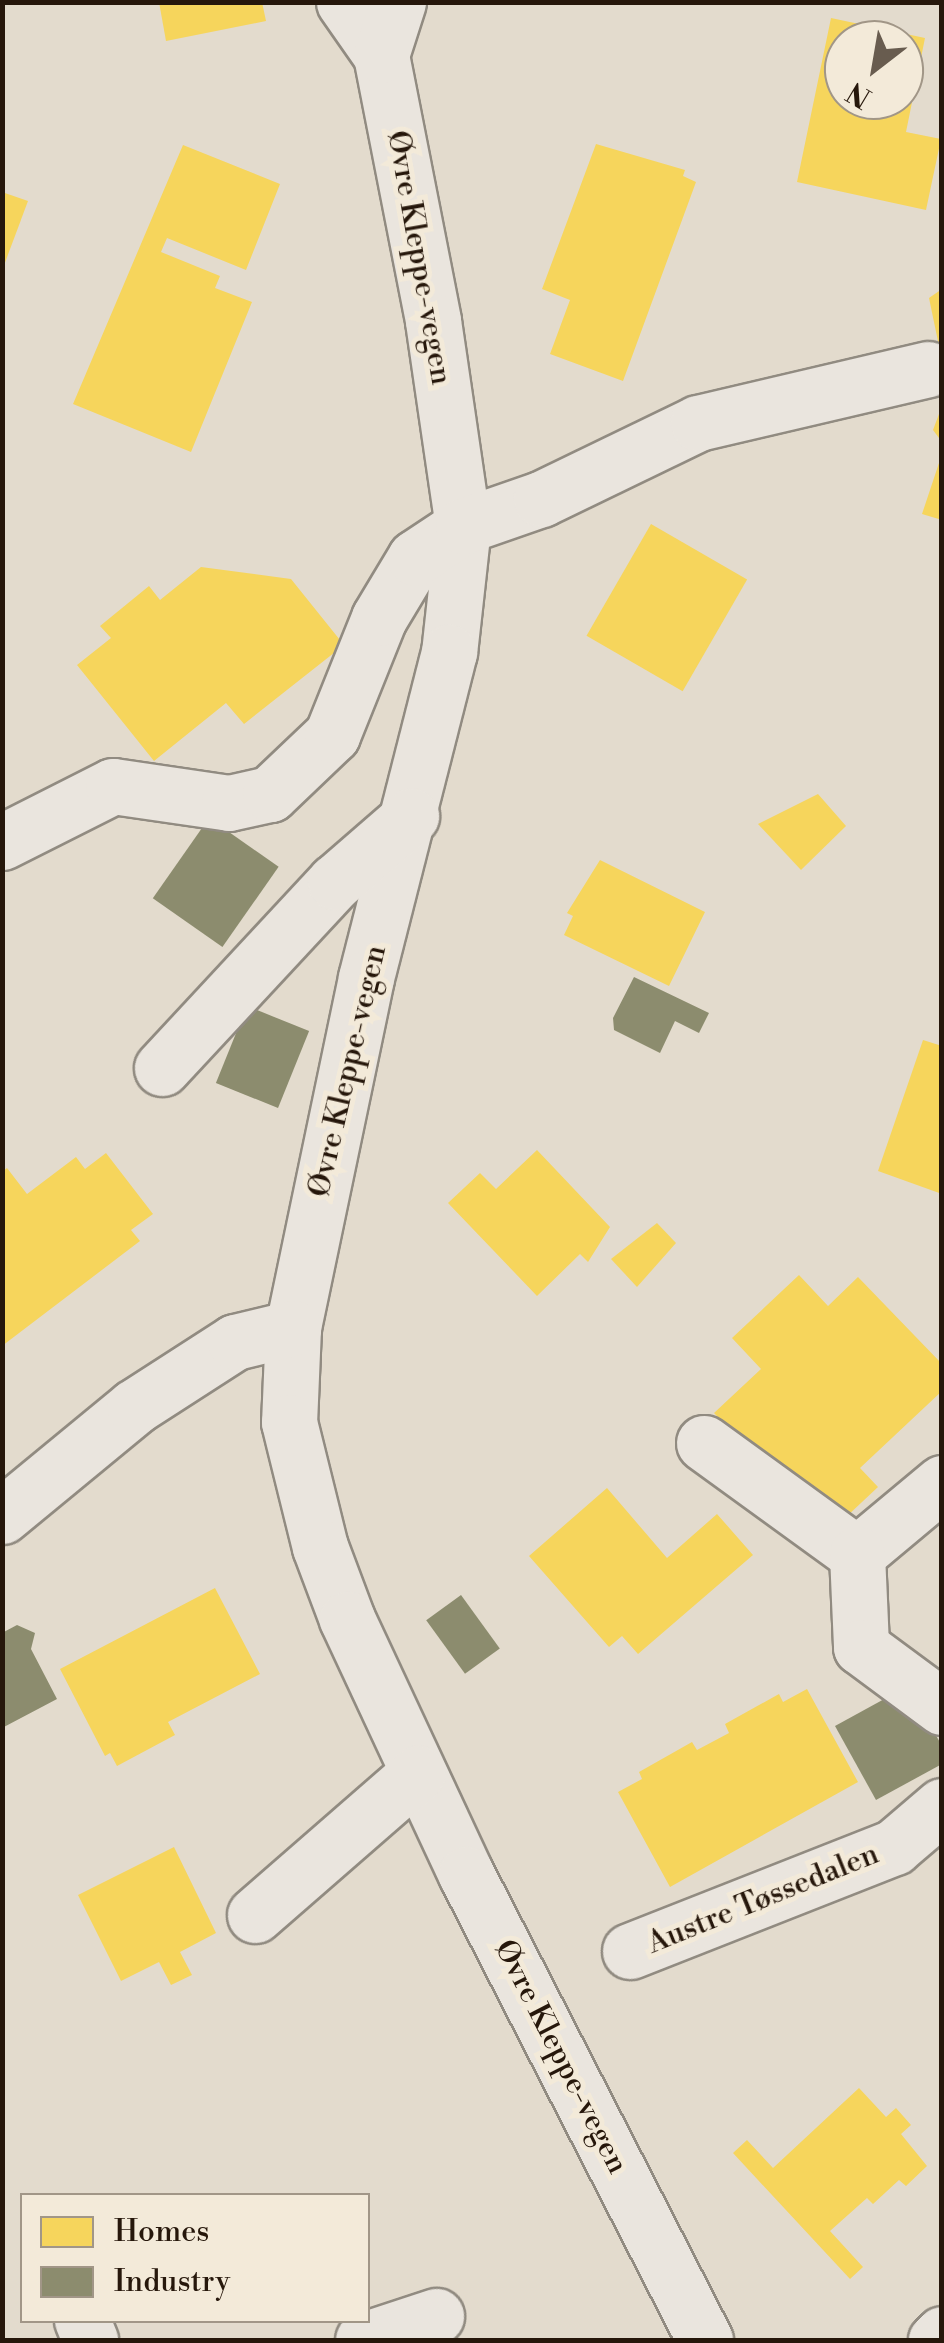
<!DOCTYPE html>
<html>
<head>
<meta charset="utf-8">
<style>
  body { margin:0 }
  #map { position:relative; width:944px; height:2343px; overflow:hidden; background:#e3dbcd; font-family:"Libre Bodoni",serif }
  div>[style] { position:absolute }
  .homes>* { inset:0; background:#f6d55c; transform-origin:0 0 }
  .industry>* { inset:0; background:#8c8c6e; transform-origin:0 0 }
  .roads { filter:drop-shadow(2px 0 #918b81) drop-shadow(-2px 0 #918b81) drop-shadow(0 2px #918b81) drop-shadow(0 -2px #918b81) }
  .minor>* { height:55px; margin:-27.5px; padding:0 27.5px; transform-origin:27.5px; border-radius:27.5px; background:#eae5de }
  span { translate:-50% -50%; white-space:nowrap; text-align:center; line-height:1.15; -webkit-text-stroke:10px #f3ead9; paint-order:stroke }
  .street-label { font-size:30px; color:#26170b }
  .frame { position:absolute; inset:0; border:5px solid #26170b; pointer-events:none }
  .legend { position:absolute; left:20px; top:2193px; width:350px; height:130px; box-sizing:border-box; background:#f3ead9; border:2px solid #a19687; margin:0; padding:12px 18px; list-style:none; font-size:30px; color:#26170b }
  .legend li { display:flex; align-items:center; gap:20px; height:50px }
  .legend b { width:50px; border:2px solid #a19687 }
  .north { position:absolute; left:824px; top:20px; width:100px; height:100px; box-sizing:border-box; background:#f3ead9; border:2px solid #a19687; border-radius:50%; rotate:211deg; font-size:28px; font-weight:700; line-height:40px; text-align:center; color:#26170b }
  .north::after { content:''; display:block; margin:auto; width:35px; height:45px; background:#685c4f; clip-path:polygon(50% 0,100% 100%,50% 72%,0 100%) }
</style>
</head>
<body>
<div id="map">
  <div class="homes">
    <i style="clip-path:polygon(159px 2px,262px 2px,266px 21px,166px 41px)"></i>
    <i style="clip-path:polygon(evenodd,831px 18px,925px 38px,906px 132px,941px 139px,926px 210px,797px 182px,831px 18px,844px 40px,904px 40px,904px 100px,844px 100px,844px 40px)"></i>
    <i style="clip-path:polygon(596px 144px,685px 170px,683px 176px,696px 182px,623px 381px,550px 354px,570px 300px,542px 289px)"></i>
    <i style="clip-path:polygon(183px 145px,280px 184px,246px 270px,167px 238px,161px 252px,220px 276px,215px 288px,252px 302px,191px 452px,73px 404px)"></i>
    <i style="clip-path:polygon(2px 192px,28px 201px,3px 268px,2px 268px)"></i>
    <i style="clip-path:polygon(942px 289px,942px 351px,940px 351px,929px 298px)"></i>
    <i style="clip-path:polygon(942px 406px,942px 442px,933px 430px)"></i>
    <i style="clip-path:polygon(941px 457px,942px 457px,942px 520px,922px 514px)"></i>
    <i style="left:651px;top:524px;width:111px;height:129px;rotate:30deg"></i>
    <i style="clip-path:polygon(201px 567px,291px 579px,344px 645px,244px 724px,226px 703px,154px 761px,77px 665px,111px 638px,100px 626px,149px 586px,160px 600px)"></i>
    <i style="clip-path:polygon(818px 794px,846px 826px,801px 870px,758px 824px)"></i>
    <i style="clip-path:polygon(600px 860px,705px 912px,669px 986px,564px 935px,573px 916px,567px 913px)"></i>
    <i style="clip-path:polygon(923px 1040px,942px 1046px,942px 1194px,878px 1171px)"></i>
    <i style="clip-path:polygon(537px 1150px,610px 1227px,588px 1262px,580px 1254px,537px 1296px,448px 1203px,480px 1173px,496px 1189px)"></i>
    <i style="clip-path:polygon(106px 1153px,153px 1214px,131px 1230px,140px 1241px,2px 1346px,2px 1172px,7px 1168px,27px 1194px,76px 1157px,85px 1169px)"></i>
    <i style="clip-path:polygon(657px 1223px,676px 1243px,637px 1287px,611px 1259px)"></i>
    <i style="clip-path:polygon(799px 1275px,828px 1306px,858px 1277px,942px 1364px,942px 1391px,860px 1468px,878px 1487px,829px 1533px,714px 1413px,761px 1369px,732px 1338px)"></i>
    <i style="clip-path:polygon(607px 1488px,667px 1558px,717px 1514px,753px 1555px,638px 1654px,622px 1636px,609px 1647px,529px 1556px)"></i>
    <i style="clip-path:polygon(215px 1588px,260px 1674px,168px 1722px,175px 1735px,117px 1766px,110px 1753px,105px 1756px,60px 1669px)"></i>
    <i style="clip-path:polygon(807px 1689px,858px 1782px,670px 1887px,618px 1792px,642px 1779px,639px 1772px,692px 1742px,697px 1750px,729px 1733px,725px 1724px,779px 1694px,783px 1702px)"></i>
    <i style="clip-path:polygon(174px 1847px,216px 1933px,180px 1952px,192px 1975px,171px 1985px,159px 1962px,121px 1981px,78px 1895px)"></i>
    <i style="clip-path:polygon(859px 2088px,886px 2117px,896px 2108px,911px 2125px,901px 2134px,927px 2166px,906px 2186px,899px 2180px,873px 2204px,867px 2198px,830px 2231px,863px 2267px,850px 2279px,733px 2153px,747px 2140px,773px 2168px)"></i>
  </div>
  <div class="industry">
    <i style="left:209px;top:818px;width:85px;height:98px;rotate:35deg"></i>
    <i style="clip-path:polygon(634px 977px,709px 1013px,699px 1033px,675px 1021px,660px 1053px,614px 1030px,613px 1018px)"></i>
    <i style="left:247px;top:1006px;width:67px;height:83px;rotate:22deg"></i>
    <i style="left:461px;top:1595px;width:66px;height:43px;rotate:54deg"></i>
    <i style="clip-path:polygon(17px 1625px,35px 1633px,31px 1649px,57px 1699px,2px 1728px,2px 1633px)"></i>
    <i style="clip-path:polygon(908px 1686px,942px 1746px,942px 1764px,876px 1800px,835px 1726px)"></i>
  </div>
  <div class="roads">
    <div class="minor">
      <i style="left:344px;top:2px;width:65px;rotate:55.1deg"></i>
      <i style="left:381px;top:55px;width:271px;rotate:78.9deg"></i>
      <i style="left:433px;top:321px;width:207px;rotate:81.7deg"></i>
      <i style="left:463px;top:526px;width:127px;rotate:96.3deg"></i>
      <i style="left:449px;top:652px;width:336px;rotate:104.3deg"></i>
      <i style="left:366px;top:978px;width:358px;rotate:101.8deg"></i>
      <i style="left:293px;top:1328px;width:94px;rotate:92.4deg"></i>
      <i style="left:289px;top:1422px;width:129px;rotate:76.1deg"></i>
      <i style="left:320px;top:1547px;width:77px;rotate:69.4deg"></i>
      <i style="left:347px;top:1619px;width:281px;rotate:65deg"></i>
      <i style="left:466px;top:1874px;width:524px;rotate:62.85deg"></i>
      <i style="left:381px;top:55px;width:56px;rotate:-72.2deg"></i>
      <i style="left:2px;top:842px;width:124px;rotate:-26.8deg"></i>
      <i style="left:113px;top:786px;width:117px;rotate:8.3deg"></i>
      <i style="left:229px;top:803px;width:42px;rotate:-12.4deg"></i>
      <i style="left:270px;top:794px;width:86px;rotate:-43.6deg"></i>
      <i style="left:332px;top:735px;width:126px;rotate:-68.1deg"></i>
      <i style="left:379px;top:618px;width:70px;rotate:-59deg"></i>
      <i style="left:415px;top:558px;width:58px;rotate:-33.7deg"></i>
      <i style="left:463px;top:526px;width:83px;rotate:-19.1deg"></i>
      <i style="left:541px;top:499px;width:174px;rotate:-25.8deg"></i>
      <i style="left:698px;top:423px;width:236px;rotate:-13.2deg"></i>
      <i style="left:162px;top:1068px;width:254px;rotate:-47.1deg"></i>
      <i style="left:335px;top:882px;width:101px;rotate:-41deg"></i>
      <i style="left:704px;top:1443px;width:189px;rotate:36deg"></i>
      <i style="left:942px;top:1483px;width:111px;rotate:140.1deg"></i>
      <i style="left:857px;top:1554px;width:93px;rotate:87.5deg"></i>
      <i style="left:861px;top:1647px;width:101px;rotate:36.5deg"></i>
      <i style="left:2px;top:1516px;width:171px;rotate:-39.5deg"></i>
      <i style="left:134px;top:1407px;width:120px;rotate:-32.8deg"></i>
      <i style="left:235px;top:1342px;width:60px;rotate:-13.6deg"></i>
      <i style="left:255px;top:1915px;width:216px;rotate:-41.1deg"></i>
      <i style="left:630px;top:1951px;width:284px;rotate:-21.5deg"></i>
      <i style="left:894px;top:1847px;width:63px;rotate:-40.5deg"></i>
      <i style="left:82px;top:2320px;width:22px;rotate:68deg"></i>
      <i style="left:363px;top:2340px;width:77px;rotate:-18.2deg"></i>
      <i style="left:936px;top:2340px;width:8px;rotate:-45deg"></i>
    </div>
  </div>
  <div class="street-label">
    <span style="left:419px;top:258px;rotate:80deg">Øvre Kleppe-vegen</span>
    <span style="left:348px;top:1071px;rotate:-77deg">Øvre Kleppe-vegen</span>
    <span style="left:763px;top:1899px;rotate:-22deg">Austre Tøssedalen</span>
    <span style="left:561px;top:2057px;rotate:63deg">Øvre Kleppe-vegen</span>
  </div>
  <div class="frame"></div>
  <ul class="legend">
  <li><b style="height:28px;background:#f6d55c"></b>Homes</li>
  <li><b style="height:28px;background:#8c8c6e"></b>Industry</li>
  </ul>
  <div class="north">N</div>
</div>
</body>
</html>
